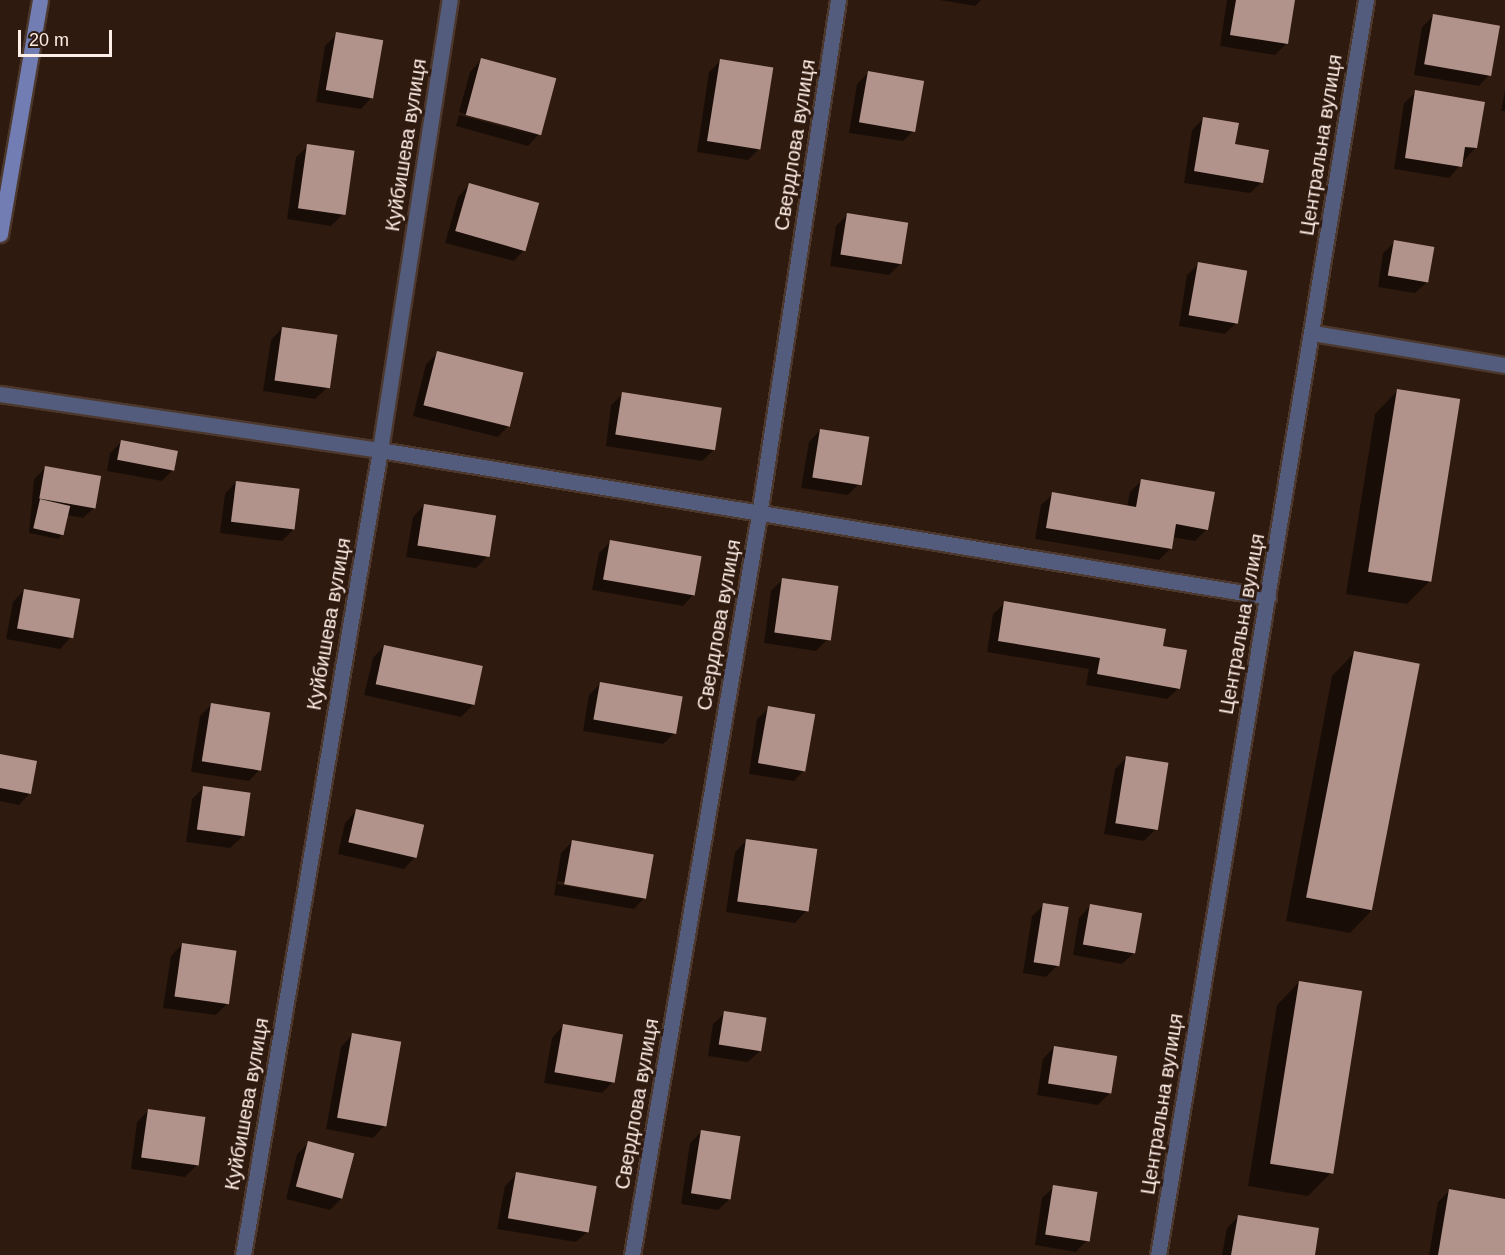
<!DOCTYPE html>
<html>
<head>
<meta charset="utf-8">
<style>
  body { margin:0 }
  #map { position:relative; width:1505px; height:1255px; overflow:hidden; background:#2f1a0f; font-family:Arial,sans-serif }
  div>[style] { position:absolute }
  .shadow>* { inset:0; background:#0007 }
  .building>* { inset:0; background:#b2938c; transform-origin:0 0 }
  .roads { filter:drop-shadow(2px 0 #4c382d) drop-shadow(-2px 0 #4c382d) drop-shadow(0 2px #4c382d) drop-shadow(0 -2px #4c382d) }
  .service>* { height:15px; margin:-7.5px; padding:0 7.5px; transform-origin:7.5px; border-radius:7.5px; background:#545c7d }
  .minor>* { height:15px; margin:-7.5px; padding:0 7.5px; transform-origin:7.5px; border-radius:7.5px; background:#545c7d }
  .secondary>* { height:15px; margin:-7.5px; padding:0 7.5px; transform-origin:7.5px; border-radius:7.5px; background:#727eb3 }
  span { translate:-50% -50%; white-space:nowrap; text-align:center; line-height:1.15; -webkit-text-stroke:6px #2f1a0f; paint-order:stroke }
  .street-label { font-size:20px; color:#fdeee7 }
  .scale { position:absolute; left:18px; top:30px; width:94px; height:27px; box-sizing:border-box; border:3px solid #fdeee7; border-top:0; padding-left:8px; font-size:18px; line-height:21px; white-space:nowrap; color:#fdeee7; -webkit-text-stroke:4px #2f1a0f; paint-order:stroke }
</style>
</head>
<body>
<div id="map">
  <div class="shadow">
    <i style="clip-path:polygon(940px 0,981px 0,975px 6px)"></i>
    <i style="clip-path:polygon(1227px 0,1294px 0,1286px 44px,1275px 55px,1220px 46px)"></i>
    <i style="clip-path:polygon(1433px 16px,1490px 74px,1479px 86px,1414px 75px,1422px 27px)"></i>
    <i style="clip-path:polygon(337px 34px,372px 97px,361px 109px,316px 102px,325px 46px)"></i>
    <i style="clip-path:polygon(481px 60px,539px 134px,528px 146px,456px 126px,459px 115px,534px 135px,459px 112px,470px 72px)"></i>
    <i style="clip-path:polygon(720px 61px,759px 149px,748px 160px,697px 152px,709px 72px)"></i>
    <i style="clip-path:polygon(868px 73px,915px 130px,903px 141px,849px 133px,857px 84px)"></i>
    <i style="clip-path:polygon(1505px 91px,1505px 111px,1501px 111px)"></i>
    <i style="clip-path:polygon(1416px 92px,1476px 147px,1449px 178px,1394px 169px,1404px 103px)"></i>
    <i style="clip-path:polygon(1204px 118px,1233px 145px,1262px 182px,1250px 193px,1184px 183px,1192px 130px)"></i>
    <i style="clip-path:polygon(308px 146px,343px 214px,331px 226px,287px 219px,296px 157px)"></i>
    <i style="clip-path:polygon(469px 185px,525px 249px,514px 261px,445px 243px,458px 197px)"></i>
    <i style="clip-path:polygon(847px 215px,901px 263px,889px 275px,830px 266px,836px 226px)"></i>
    <i style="clip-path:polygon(1395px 242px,1427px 282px,1415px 293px,1378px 287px,1383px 253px)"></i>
    <i style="clip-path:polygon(1199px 264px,1237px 322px,1225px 334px,1179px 326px,1187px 275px)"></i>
    <i style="clip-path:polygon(282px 328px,327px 388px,315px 399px,263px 391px,271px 340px)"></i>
    <i style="clip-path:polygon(438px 353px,509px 425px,498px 437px,413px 416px,426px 364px)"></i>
    <i style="clip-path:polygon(1397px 391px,1429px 582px,1407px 604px,1346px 594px,1375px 414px)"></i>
    <i style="clip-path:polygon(623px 394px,714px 450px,702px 461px,606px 446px,611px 405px)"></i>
    <i style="clip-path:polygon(820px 430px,860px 483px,848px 495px,801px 488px,809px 442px)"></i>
    <i style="clip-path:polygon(121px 442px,173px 470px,162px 481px,107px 471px,110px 453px)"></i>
    <i style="clip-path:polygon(45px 468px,95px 507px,83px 518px,67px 515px,63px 534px,58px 539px,29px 533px,34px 479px)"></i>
    <i style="clip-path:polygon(1141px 481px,1207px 529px,1195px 541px,1172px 537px,1170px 549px,1159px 560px,1035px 539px,1041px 505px,1053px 494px,1127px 507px,1130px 492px)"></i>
    <i style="clip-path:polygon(236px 482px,293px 530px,282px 541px,220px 533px,225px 494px)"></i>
    <i style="clip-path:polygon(424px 505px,488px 556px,476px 568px,406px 557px,413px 517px)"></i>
    <i style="clip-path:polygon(610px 542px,694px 594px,683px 606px,592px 590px,599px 553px)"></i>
    <i style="clip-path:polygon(783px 579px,828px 639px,816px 651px,764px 643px,771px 591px)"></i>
    <i style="clip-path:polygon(24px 590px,71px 637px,60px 649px,6px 639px,13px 602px)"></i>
    <i style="clip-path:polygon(1005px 603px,1162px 647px,1179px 688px,1167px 699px,1086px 685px,1089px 669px,987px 652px,993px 614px)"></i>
    <i style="clip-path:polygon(384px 646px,473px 705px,461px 717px,364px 695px,373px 658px)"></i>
    <i style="clip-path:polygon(1354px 653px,1372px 910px,1350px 933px,1286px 921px,1332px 676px)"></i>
    <i style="clip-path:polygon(601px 683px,675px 733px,663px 744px,583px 731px,589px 695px)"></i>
    <i style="clip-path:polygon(211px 705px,260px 769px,249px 781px,191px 772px,200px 716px)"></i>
    <i style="clip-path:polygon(769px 708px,805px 769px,794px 781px,749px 774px,757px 719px)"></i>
    <i style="clip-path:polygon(0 755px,30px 793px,19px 805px,0 801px)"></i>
    <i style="clip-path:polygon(1126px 758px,1155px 830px,1144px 841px,1104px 834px,1115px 769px)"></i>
    <i style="clip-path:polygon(203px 788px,242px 837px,230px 848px,186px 842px,192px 799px)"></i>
    <i style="clip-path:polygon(356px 811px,415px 857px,404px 869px,338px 854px,345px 823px)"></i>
    <i style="clip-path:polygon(747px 840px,806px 911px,795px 923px,726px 912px,735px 852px)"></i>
    <i style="clip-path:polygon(evenodd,573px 841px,645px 897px,634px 909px,554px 895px,561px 853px,573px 841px,558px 881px,638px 895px,638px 898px,557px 884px,558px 881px)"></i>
    <i style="clip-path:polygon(1044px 905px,1058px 965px,1046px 977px,1023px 973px,1032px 916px)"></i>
    <i style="clip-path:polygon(1090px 906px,1134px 953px,1122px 964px,1073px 955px,1079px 918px)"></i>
    <i style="clip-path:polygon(182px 944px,227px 1004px,216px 1015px,163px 1008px,171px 956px)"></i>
    <i style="clip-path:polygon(1299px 982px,1331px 1173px,1308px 1196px,1248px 1186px,1277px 1005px)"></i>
    <i style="clip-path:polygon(725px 1013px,760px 1051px,748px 1062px,708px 1056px,713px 1024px)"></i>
    <i style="clip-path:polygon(563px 1026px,613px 1082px,602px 1093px,544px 1083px,552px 1038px)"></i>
    <i style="clip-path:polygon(352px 1035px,384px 1126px,373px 1138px,326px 1129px,341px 1047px)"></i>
    <i style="clip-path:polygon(1054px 1047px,1109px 1094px,1098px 1105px,1037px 1095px,1043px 1059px)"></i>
    <i style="clip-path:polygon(149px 1110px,197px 1165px,185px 1177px,131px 1169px,137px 1122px)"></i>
    <i style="clip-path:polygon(702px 1131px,730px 1199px,718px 1210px,681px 1204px,690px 1143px)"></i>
    <i style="clip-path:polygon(309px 1143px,352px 1154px,341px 1199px,330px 1210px,286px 1199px,297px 1154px)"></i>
    <i style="clip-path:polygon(517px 1174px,588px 1231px,576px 1242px,497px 1229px,505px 1186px)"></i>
    <i style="clip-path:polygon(1054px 1187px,1087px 1240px,1076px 1252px,1035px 1245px,1042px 1198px)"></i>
    <i style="clip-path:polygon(1449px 1191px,1505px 1200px,1505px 1255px,1429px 1255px,1438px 1202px)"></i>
    <i style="clip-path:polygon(1238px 1217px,1313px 1255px,1222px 1255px,1227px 1228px)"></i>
  </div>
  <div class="building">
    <i style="clip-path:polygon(1236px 0,1295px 0,1288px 44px,1230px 35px)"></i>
    <i style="left:1433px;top:14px;width:68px;height:51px;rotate:10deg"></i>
    <i style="left:336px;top:32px;width:48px;height:59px;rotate:10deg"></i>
    <i style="left:481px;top:58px;width:78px;height:59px;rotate:15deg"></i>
    <i style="left:720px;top:59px;width:54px;height:83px;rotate:9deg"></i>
    <i style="left:868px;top:71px;width:57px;height:52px;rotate:10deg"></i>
    <i style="clip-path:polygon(1415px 90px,1485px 102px,1477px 148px,1465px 147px,1462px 167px,1405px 158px)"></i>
    <i style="clip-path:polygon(1203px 117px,1239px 123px,1235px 144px,1269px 150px,1263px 183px,1194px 171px)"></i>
    <i style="left:307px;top:144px;width:48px;height:65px;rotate:8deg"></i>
    <i style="left:469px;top:183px;width:73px;height:50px;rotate:16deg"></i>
    <i style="left:847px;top:213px;width:62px;height:42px;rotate:9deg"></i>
    <i style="left:1394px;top:240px;width:41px;height:36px;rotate:10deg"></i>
    <i style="left:1198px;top:262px;width:50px;height:54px;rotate:10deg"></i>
    <i style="left:282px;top:327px;width:56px;height:54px;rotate:8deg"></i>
    <i style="left:437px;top:351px;width:89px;height:56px;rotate:14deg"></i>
    <i style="left:1397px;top:389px;width:64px;height:185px;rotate:9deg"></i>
    <i style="left:622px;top:392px;width:101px;height:43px;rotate:9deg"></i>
    <i style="left:820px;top:429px;width:50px;height:49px;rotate:9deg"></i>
    <i style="left:121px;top:440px;width:58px;height:20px;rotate:11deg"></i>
    <i style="left:45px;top:466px;width:57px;height:33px;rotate:10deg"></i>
    <i style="clip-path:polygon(1141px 479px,1215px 492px,1208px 530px,1176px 524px,1172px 549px,1046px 528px,1052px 492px,1136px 507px)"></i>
    <i style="left:236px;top:481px;width:64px;height:41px;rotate:7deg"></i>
    <i style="left:40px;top:499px;width:31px;height:30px;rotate:13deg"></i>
    <i style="left:424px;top:504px;width:73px;height:42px;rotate:9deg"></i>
    <i style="left:610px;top:540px;width:93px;height:40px;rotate:10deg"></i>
    <i style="left:782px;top:578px;width:57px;height:55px;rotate:8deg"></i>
    <i style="left:24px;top:589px;width:57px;height:40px;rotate:10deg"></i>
    <i style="clip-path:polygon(1004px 601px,1166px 629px,1163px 646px,1187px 650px,1180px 689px,1097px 674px,1100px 658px,998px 641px)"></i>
    <i style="left:384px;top:645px;width:101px;height:40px;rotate:12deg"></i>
    <i style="left:1354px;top:651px;width:67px;height:251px;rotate:11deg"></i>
    <i style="left:600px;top:682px;width:84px;height:38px;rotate:10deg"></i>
    <i style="left:211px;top:703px;width:60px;height:59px;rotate:9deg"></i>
    <i style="left:768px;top:706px;width:48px;height:58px;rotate:10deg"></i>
    <i style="clip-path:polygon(0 754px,37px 761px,31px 794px,0 788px)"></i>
    <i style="left:1126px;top:756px;width:43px;height:68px;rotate:9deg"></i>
    <i style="left:203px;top:786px;width:48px;height:44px;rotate:8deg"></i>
    <i style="left:356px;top:809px;width:70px;height:34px;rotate:13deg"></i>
    <i style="left:746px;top:839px;width:72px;height:63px;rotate:8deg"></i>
    <i style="left:572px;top:840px;width:83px;height:45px;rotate:10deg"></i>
    <i style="left:1043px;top:903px;width:26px;height:60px;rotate:9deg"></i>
    <i style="left:1090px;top:904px;width:53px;height:41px;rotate:10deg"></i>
    <i style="left:182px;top:943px;width:55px;height:54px;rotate:8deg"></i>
    <i style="left:1299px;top:981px;width:64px;height:185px;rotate:9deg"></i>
    <i style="left:724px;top:1011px;width:43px;height:34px;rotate:9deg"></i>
    <i style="left:563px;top:1024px;width:61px;height:49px;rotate:10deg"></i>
    <i style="left:352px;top:1033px;width:50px;height:86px;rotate:10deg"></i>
    <i style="left:1054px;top:1046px;width:64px;height:38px;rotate:9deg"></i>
    <i style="left:148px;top:1109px;width:58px;height:49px;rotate:8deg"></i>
    <i style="left:701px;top:1130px;width:40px;height:64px;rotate:9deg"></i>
    <i style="left:308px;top:1141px;width:48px;height:47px;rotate:15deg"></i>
    <i style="left:516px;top:1172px;width:82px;height:47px;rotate:10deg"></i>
    <i style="left:1053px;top:1185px;width:45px;height:50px;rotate:9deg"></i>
    <i style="clip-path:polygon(1449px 1189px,1505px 1199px,1505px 1255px,1438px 1255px)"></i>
    <i style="clip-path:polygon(1238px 1215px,1319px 1228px,1315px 1255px,1231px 1255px)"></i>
  </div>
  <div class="roads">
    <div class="service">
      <i style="left:0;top:394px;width:384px;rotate:8.4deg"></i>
      <i style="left:380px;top:450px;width:900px;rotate:9.4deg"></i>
    </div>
    <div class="minor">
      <i style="left:1313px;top:333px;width:195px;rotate:9.5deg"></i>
      <i style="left:243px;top:1255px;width:817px;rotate:-80.34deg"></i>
      <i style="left:380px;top:450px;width:455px;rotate:-81.2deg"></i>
      <i style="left:632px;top:1255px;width:751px;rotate:-80.26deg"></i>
      <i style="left:759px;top:515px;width:521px;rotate:-81.28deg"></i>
      <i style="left:1158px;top:1255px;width:1272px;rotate:-80.59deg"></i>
    </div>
    <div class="secondary">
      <i style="left:0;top:234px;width:237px;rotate:-80.3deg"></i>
    </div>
  </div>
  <div class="street-label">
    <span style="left:406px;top:145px;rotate:-81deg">Куйбишева вулиця</span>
    <span style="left:795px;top:145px;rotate:-81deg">Свердлова вулиця</span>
    <span style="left:1321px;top:145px;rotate:-81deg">Центральна вулиця</span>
    <span style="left:329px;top:624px;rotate:-80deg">Куйбишева вулиця</span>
    <span style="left:1242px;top:624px;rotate:-80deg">Центральна вулиця</span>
    <span style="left:719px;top:625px;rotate:-80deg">Свердлова вулиця</span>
    <span style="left:247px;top:1104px;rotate:-80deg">Куйбишева вулиця</span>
    <span style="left:637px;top:1104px;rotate:-80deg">Свердлова вулиця</span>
    <span style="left:1162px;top:1104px;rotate:-81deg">Центральна вулиця</span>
  </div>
  <div class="scale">20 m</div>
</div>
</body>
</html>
